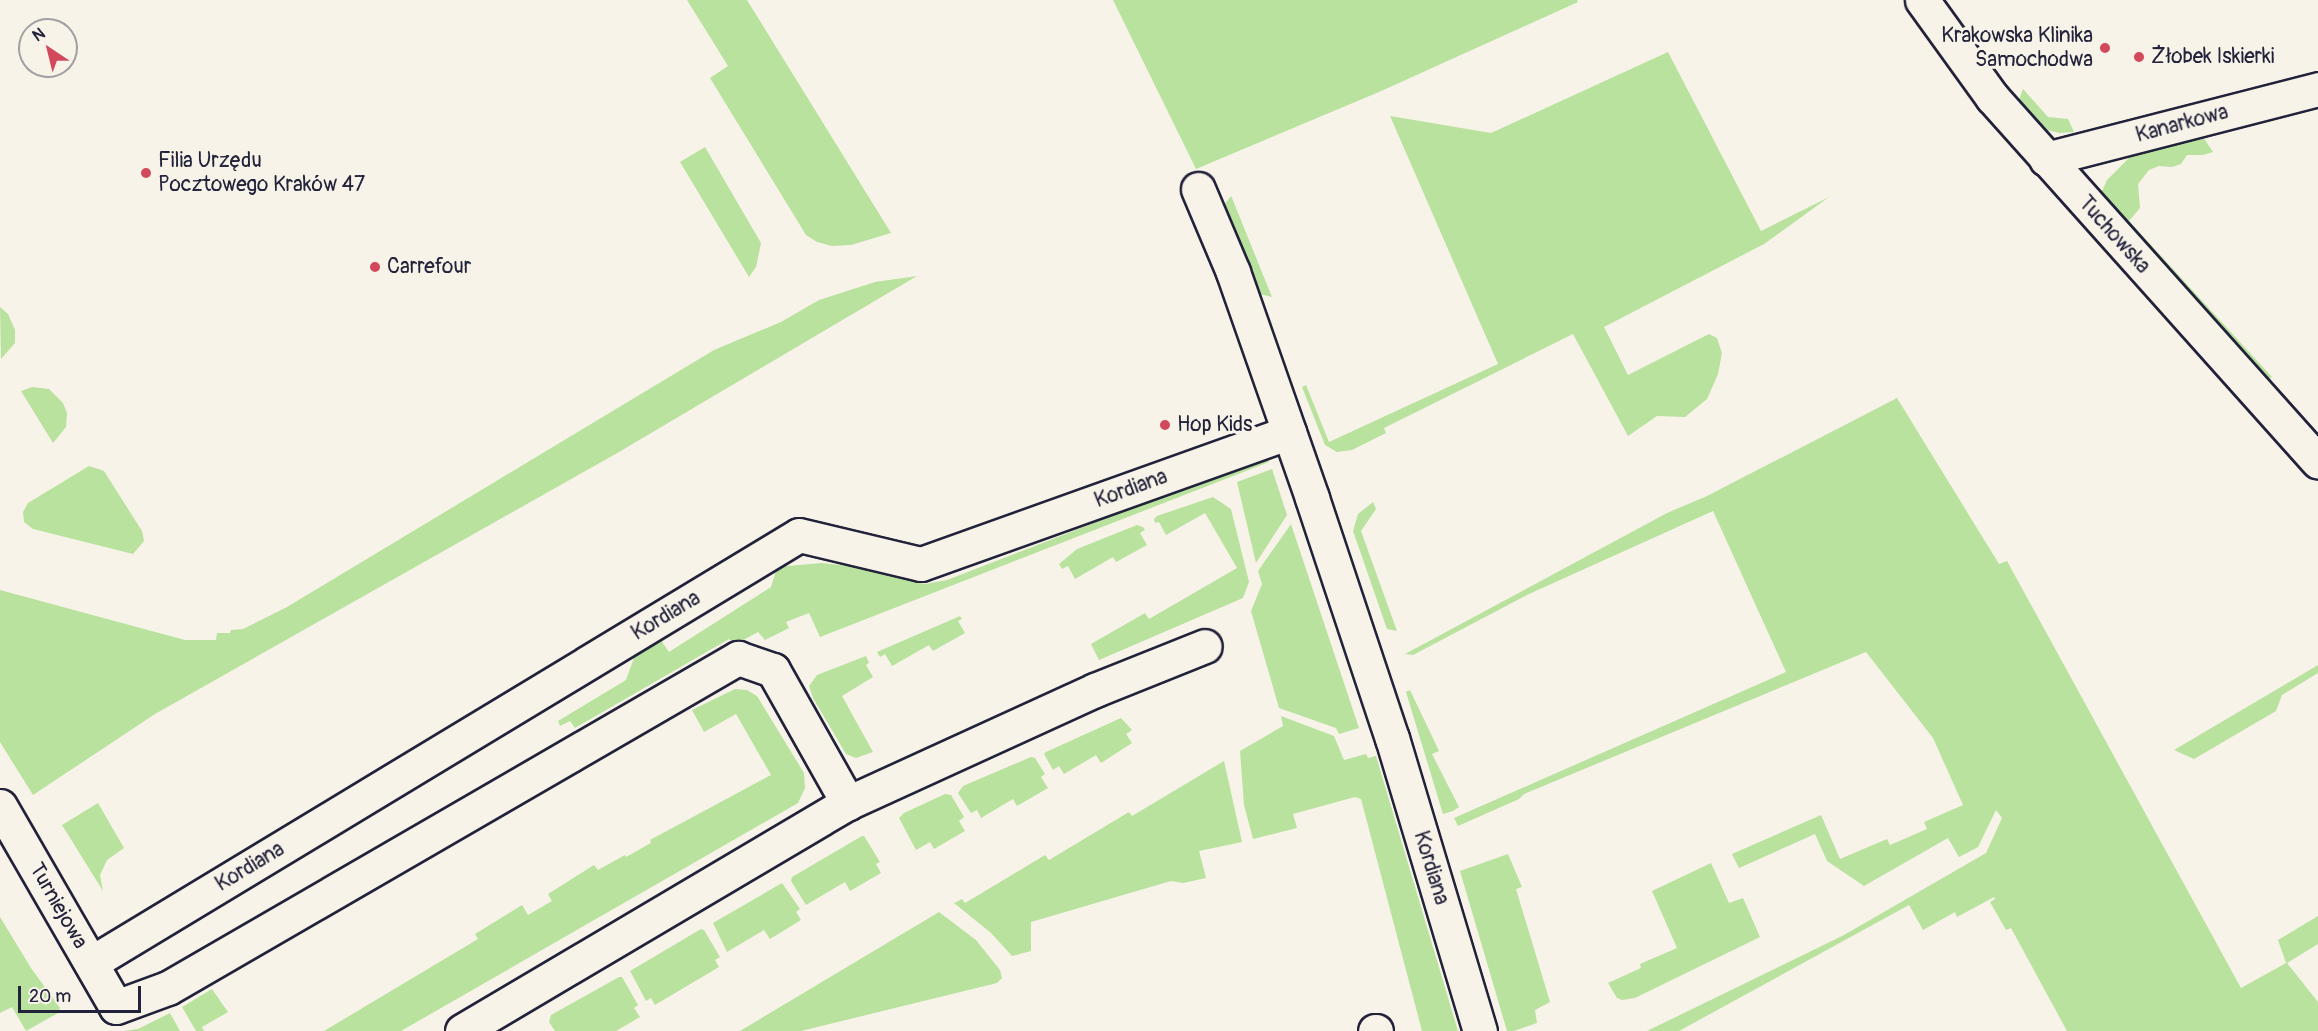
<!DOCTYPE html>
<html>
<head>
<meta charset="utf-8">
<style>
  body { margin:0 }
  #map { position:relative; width:2318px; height:1031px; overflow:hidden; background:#f7f3e8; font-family:Pangolin,sans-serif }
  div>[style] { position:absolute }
  .green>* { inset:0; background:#b9e29e }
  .roads { filter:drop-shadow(2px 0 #22223b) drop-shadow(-2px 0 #22223b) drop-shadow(0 2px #22223b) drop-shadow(0 -2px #22223b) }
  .minor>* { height:33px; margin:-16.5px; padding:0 16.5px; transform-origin:16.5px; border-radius:16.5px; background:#f7f3e8 }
  .dots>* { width:16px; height:16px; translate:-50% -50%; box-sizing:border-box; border:3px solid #f7f3e8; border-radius:50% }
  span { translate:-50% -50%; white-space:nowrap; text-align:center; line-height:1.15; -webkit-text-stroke:6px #f7f3e8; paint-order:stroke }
  .poi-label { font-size:21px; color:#22223b }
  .right { translate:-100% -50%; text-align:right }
  .left { translate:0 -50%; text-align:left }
  .street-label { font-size:21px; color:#22223b }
  .north { position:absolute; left:18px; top:18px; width:60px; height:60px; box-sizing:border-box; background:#f7f3e8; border:2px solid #a29fa3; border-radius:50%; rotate:325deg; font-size:16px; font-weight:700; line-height:24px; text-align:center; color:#22223b }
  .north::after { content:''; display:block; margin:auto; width:21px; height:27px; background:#d1495b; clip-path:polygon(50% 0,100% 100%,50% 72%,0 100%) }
  .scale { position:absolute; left:18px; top:986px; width:123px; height:27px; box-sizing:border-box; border:3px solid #22223b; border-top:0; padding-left:8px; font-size:18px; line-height:21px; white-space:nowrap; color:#22223b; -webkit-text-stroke:4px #f7f3e8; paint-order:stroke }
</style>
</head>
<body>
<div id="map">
  <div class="green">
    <i style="clip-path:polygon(687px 0,747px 0,891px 233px,851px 245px,832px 246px,817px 242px,806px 235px,710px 78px,728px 66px)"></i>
    <i style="clip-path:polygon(1113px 0,1577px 0,1578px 2px,1379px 92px,1196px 169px)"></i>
    <i style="clip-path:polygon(1668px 52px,1761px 231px,1829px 197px,1764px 244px,1604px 327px,1628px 375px,1709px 334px,1717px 338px,1722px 353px,1718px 374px,1707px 399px,1685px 417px,1657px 416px,1628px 436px,1573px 334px,1384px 428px,1386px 433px,1352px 450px,1337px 452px,1325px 445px,1302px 387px,1306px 385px,1329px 442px,1498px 364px,1390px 116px,1491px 133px)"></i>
    <i style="clip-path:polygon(2023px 89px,2048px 117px,2068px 119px,2074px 132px,2060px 133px,2042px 129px,2017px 105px)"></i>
    <i style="clip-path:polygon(2201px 134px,2213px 152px,2203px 155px,2187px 155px,2181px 164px,2172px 167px,2159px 166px,2149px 170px,2138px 184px,2140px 208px,2129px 221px,2272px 377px,2266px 380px,2098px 200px,2107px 180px,2130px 157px)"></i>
    <i style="clip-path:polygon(705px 147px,761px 243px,756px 267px,749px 277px,680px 162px)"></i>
    <i style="clip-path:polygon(1231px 196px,1232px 198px,1272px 297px,1260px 294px,1225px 204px)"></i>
    <i style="clip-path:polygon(917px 276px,619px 452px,155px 714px,33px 795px,0 742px,0 590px,185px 640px,216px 640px,217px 633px,230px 633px,231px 630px,243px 629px,287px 607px,714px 350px,781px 322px,819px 300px,875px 282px)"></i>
    <i style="clip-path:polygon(0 307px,8px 314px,15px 330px,15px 343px,1px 359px)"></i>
    <i style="clip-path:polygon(32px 387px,49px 389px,63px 403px,67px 413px,66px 427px,53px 443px,21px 391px)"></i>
    <i style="clip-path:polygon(1897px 398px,1999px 564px,2007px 561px,2241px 988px,2286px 963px,2278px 940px,2318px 916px,2318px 944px,2287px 963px,2318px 1002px,2318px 1031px,2067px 1031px,2011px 928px,2006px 930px,1990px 902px,1995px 899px,1994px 897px,1957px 917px,1955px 912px,1923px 930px,1909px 905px,1679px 1031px,1647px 1031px,1844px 935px,1986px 853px,2002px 818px,1996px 810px,1978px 847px,1959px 857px,1948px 838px,1864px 886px,1827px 861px,1815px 834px,1739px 868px,1732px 854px,1821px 815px,1840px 859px,1887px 839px,1890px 845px,1927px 829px,1924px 822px,1963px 805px,1933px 738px,1866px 652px,1524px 794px,1519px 799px,1458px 826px,1454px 818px,1786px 672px,1713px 511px,1529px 594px,1413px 655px,1405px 654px,1667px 513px,1707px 496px)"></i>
    <i style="clip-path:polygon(1267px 456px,1269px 462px,820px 637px,809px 613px,786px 622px,789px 628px,765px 640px,758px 632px,736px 644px,729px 639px,575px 728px,570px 721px,560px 726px,558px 721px,626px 680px,635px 655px,660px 639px,669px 652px,771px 587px,777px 567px,822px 563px,849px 566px,925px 584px,947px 580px)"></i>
    <i style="clip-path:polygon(89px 466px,104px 471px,142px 531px,144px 541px,133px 554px,33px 529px,24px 522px,23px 512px,28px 503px)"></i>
    <i style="clip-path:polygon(1272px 469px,1287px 515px,1256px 563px,1237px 482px)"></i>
    <i style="clip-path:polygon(1213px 497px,1231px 509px,1249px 582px,1243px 598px,1099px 660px,1091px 644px,1145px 613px,1149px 619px,1237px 568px,1205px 513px,1166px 535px,1159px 522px,1155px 523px,1154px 519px,1157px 516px)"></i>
    <i style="clip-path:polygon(1373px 502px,1376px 509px,1361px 531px,1397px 631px,1387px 629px,1353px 531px,1358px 514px)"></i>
    <i style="clip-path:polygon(1291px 524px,1359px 728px,1339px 734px,1336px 728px,1279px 708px,1251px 611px,1262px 584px,1258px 571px)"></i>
    <i style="clip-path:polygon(1137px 525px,1143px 527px,1145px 530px,1140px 533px,1147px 545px,1116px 562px,1113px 557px,1075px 579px,1068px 566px,1062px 569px,1059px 564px,1077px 549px)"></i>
    <i style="clip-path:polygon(960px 616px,962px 619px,958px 621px,965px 633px,933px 651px,929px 645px,892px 666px,885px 654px,880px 657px,877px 652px)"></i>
    <i style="clip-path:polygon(866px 656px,869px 663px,866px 665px,873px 677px,842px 696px,873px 752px,856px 758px,846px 754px,813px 698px,809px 686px,817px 675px)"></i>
    <i style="clip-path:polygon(2318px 665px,2318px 673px,2282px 695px,2276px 711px,2194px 759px,2174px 750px)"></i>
    <i style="clip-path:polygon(735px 689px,747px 690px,757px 696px,804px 773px,805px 788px,798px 803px,401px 1031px,324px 1031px,478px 939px,475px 934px,522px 905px,528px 915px,552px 901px,548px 894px,594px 865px,598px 870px,625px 855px,626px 857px,651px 843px,650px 840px,771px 775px,736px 714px,704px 732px,692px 710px)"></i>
    <i style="clip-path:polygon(1410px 690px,1439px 751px,1432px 754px,1459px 807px,1453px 811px,1443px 814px,1406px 692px)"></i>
    <i style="clip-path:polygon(1281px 716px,1334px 736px,1344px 760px,1366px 754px,1368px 758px,1376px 756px,1458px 1031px,1422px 1031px,1361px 799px,1355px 797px,1293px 814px,1297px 828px,1253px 839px,1244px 805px,1240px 751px,1283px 726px)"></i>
    <i style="clip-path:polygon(1121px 718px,1132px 730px,1126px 734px,1132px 743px,1101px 763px,1096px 755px,1064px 774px,1059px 766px,1053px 770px,1044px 754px,1046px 752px)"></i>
    <i style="clip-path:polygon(1031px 757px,1035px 758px,1045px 774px,1041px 777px,1048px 788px,1017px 806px,1013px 799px,981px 818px,977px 810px,971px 813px,958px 793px,963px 786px)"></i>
    <i style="clip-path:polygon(1224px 761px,1242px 842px,1199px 851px,1206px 878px,1183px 883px,1171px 881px,1031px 922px,1031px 951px,1012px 956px,991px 933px,954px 903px,962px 899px,965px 903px,1045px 855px,1049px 860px,1129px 812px,1132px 816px)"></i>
    <i style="clip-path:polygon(945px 794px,951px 795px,964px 817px,959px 821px,965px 831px,934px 849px,930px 842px,916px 850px,899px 818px,904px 813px)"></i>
    <i style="clip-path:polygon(98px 803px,124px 848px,107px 860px,100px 875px,103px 891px,62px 825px)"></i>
    <i style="clip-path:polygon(862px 836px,864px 836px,880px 862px,876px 864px,881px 873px,850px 891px,845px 882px,806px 905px,791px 881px,792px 877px)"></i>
    <i style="clip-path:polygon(1508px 854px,1522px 887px,1516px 889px,1550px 1002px,1535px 1010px,1537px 1023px,1514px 1031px,1507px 1031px,1460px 871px)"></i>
    <i style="clip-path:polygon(1711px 863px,1729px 903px,1743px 898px,1760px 937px,1635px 998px,1622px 1000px,1617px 998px,1608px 983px,1641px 968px,1640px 964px,1677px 948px,1652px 891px)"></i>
    <i style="clip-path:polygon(782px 883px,800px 909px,796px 912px,801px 920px,770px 939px,764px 930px,727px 952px,713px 923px)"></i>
    <i style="clip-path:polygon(939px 912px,976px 940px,1000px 970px,1002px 978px,997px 983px,801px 1031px,740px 1031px)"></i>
    <i style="clip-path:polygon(0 917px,31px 968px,60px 1008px,58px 1013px,26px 1031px,12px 1007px,0 1013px)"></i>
    <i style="clip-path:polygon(701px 929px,704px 930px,720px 957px,715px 960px,719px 967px,655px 1005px,651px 998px,646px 1001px,630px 971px)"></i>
    <i style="clip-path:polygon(619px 977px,622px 977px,638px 1005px,634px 1008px,640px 1017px,616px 1031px,555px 1031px,549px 1022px,551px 1015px)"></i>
    <i style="clip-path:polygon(212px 989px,228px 1012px,202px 1027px,204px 1031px,196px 1031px,182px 1007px)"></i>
    <i style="clip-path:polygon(170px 1013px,180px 1031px,124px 1031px,138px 1029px)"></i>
  </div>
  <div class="roads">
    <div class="minor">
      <i style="left:1922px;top:0;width:120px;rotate:54.2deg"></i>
      <i style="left:1992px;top:97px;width:489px;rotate:48.2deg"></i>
      <i style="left:2046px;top:159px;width:281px;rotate:-14.4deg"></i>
      <i style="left:1198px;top:189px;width:90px;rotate:67.1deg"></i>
      <i style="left:1233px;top:272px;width:239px;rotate:70.7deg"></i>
      <i style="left:1312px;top:498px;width:253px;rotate:71.6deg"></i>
      <i style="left:1392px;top:738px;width:306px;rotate:73.3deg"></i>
      <i style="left:0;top:806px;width:232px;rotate:60deg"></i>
      <i style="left:116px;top:1007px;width:55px;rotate:-20.1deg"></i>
      <i style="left:168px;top:988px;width:659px;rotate:-30.07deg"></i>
      <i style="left:738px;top:658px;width:37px;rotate:19deg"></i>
      <i style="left:773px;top:670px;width:153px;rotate:60.6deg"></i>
      <i style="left:91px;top:963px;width:827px;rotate:-31.15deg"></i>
      <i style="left:799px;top:535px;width:125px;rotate:13.4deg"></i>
      <i style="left:921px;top:564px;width:391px;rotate:-19.7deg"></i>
      <i style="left:462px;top:1031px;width:448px;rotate:-30.6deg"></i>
      <i style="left:848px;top:803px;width:272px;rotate:-24.6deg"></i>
      <i style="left:1095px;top:690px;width:118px;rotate:-21.8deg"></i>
      <i style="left:1375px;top:1031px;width:1px"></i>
    </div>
  </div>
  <div class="dots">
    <i style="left:2105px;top:48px;background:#d1495b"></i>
    <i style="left:2139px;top:57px;background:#d1495b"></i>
    <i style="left:146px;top:173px;background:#d1495b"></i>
    <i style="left:375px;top:267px;background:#d1495b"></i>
    <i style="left:1165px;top:425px;background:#d1495b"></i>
  </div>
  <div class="poi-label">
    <span class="right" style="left:2093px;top:48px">Krakowska Klinika<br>Samochodwa</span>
    <span class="left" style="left:2151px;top:57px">Żłobek Iskierki</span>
    <span class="left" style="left:158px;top:173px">Filia Urzędu<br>Pocztowego Kraków 47</span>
    <span class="left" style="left:387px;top:267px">Carrefour</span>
    <span class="left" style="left:1177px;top:425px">Hop Kids</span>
  </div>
  <div class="street-label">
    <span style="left:2182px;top:124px;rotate:-15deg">Kanarkowa</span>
    <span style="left:2114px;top:235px;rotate:48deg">Tuchowska</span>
    <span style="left:1131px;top:489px;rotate:-20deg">Kordiana</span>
    <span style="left:666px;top:616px;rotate:-31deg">Kordiana</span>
    <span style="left:250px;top:867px;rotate:-31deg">Kordiana</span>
    <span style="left:1431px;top:868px;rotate:73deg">Kordiana</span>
    <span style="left:58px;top:906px;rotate:60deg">Turniejowa</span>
  </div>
  <div class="north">N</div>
  <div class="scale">20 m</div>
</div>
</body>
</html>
